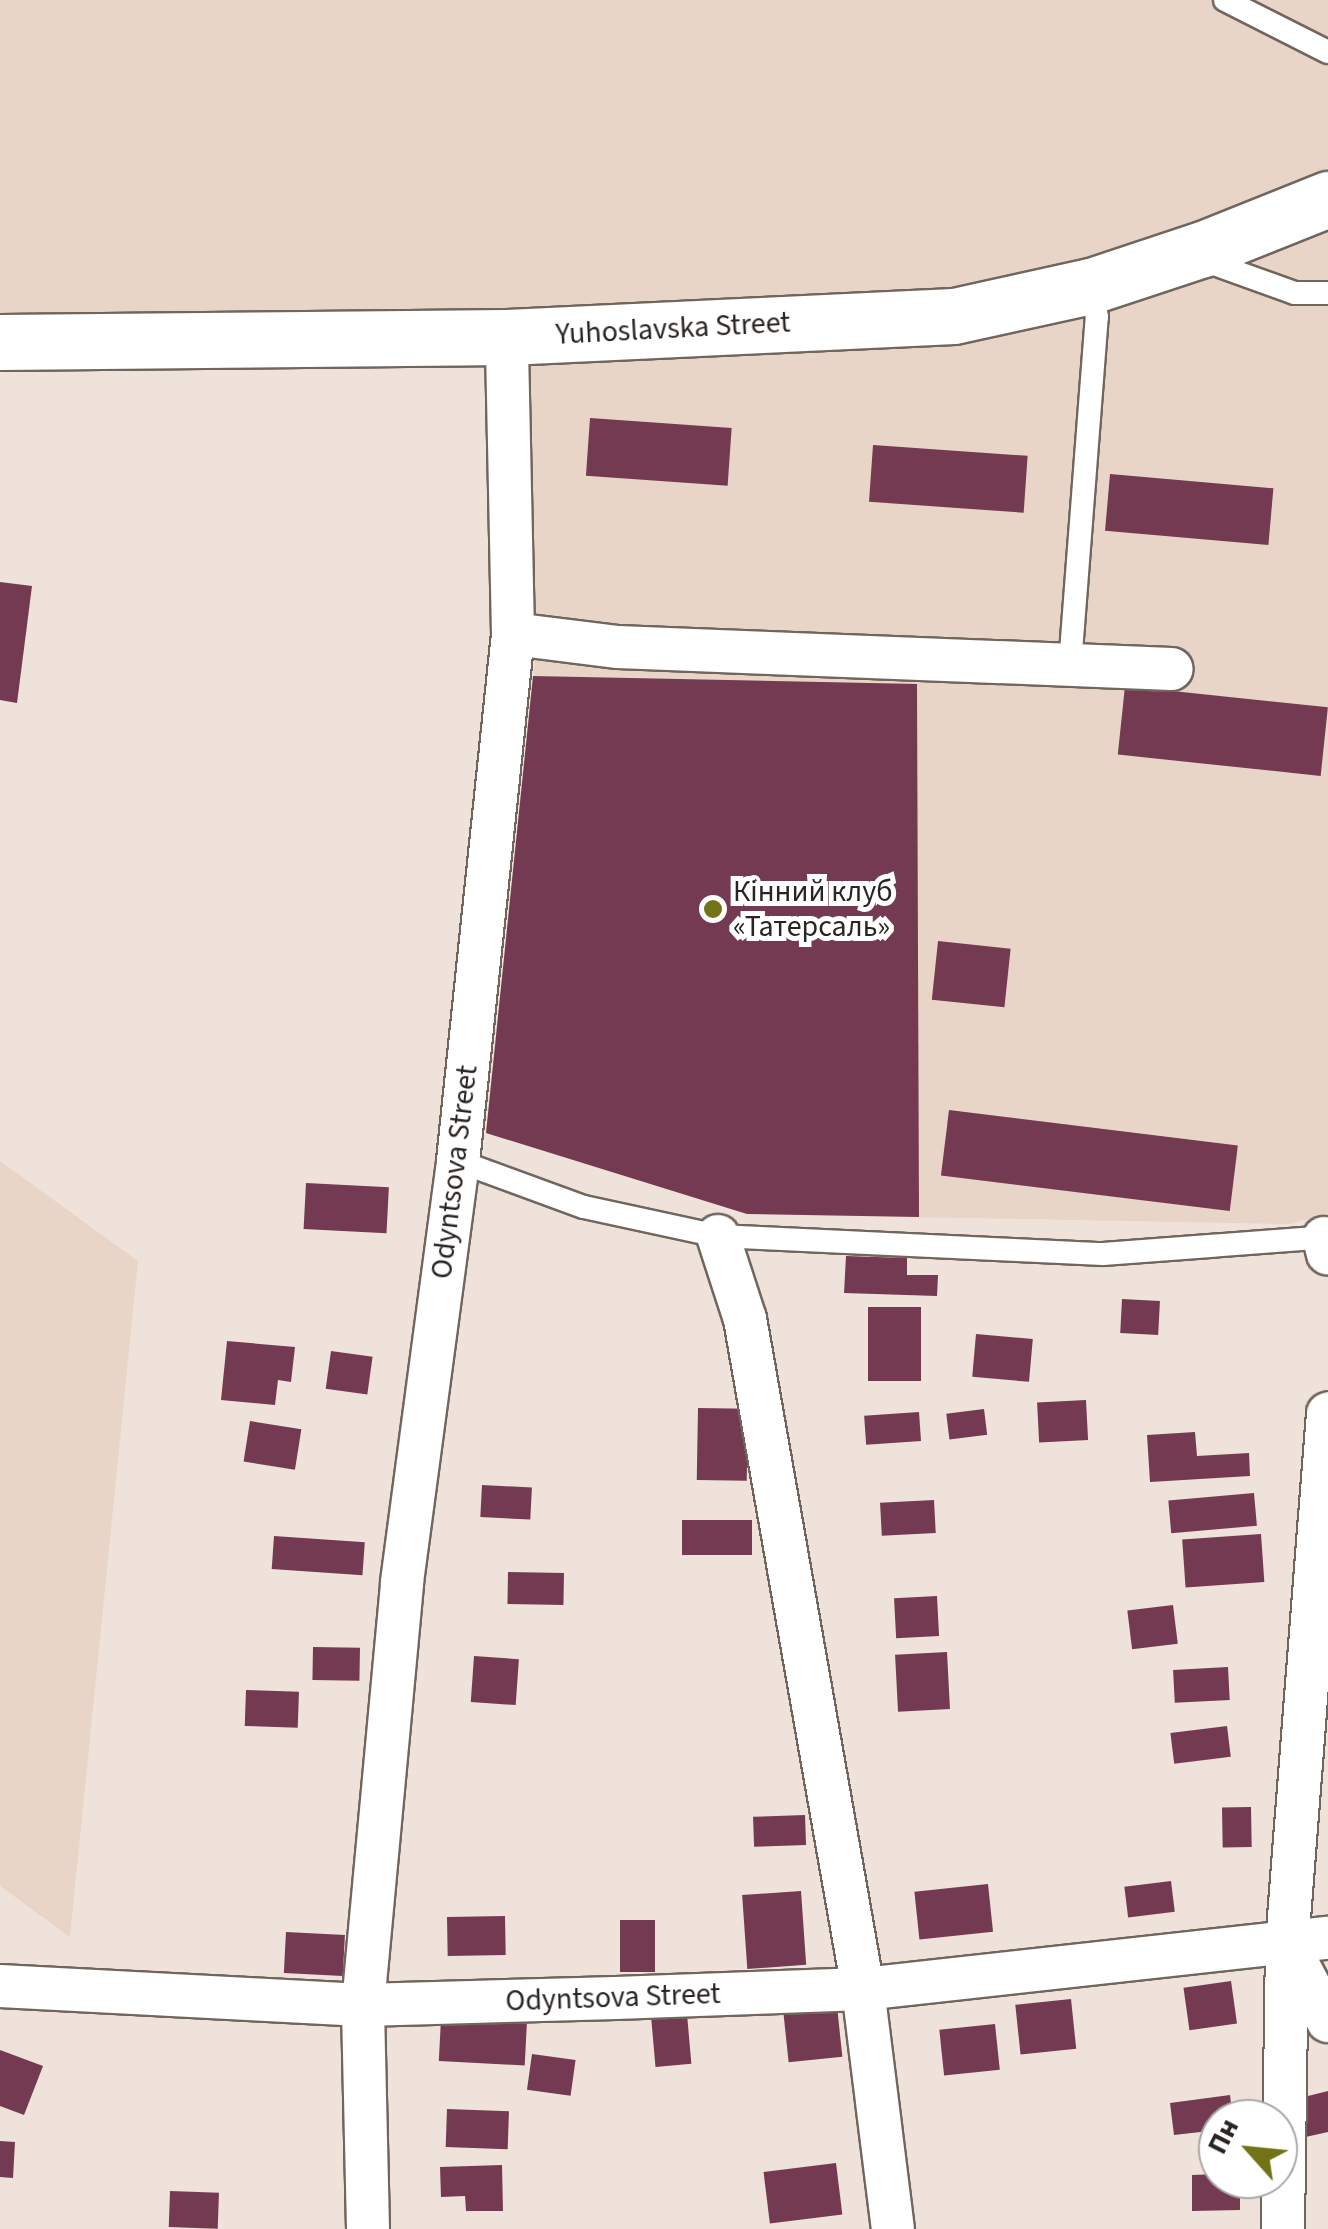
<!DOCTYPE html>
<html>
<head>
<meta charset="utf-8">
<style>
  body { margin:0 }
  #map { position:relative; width:1328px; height:2229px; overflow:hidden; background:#efe2da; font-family:"Source Sans 3",sans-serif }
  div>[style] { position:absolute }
  .built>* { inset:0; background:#e9d5c8 }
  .building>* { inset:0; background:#743a51; transform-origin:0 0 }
  .roads { filter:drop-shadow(2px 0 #71665e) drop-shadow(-2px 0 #71665e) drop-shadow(0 2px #71665e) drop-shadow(0 -2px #71665e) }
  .lane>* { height:22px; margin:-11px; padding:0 11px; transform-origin:11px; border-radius:11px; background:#fff }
  .street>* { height:42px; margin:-21px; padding:0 21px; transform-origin:21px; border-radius:21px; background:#fff }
  .secondary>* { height:55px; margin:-27.5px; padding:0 27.5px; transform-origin:27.5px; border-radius:27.5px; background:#fff }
  .dots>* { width:28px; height:28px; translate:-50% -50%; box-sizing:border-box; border:5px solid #fff; border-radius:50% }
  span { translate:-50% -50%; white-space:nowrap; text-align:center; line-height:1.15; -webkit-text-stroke:10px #fff; paint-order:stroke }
  .street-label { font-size:30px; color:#2a2522 }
  .poi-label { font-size:30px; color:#2a2522 }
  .left { translate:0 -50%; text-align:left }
  .north { position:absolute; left:1198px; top:2099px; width:100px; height:100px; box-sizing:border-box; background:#fff; border:2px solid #aaa8a7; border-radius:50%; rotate:297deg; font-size:28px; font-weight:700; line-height:40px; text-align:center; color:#2a2522 }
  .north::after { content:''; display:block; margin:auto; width:35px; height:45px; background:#727317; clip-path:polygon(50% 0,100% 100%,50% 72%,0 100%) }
</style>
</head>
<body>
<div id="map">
  <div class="built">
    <i style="clip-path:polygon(0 0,1328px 0,1328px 177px,1199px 229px,951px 297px,507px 317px,0 322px)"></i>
    <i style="clip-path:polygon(1328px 222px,1328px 1213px,1290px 1224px,747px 1214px,486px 1133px,536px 651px,530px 355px,957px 335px)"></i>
    <i style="clip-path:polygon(0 1161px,138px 1261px,70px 1937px,0 1886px)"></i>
  </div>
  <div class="building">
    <i style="left:590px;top:418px;width:142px;height:58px;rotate:4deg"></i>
    <i style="left:873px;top:445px;width:155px;height:57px;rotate:4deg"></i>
    <i style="left:1110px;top:474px;width:164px;height:57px;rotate:5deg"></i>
    <i style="clip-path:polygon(0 582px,32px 586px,17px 703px,0 700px)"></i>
    <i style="clip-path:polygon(533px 676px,917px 684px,919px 1217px,747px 1214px,486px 1133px)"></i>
    <i style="left:1125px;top:686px;width:204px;height:69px;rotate:6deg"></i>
    <i style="left:938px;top:941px;width:73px;height:59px;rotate:6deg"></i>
    <i style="left:949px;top:1110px;width:291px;height:66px;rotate:7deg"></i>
    <i style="left:306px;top:1183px;width:83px;height:46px;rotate:3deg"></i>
    <i style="clip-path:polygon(846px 1256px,907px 1258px,907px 1275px,938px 1275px,937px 1296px,844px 1293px)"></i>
    <i style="left:1122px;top:1299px;width:38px;height:34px;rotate:3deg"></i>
    <i style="left:868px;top:1307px;width:53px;height:74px"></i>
    <i style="left:976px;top:1334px;width:57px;height:43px;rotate:5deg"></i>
    <i style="clip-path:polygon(227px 1341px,295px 1347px,291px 1382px,278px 1380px,275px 1405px,221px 1400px)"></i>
    <i style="left:331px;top:1351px;width:42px;height:38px;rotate:8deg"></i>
    <i style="left:1086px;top:1400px;width:40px;height:49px;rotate:87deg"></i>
    <i style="left:698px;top:1408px;width:50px;height:72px;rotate:1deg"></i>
    <i style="left:984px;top:1409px;width:26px;height:38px;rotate:83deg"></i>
    <i style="left:919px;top:1412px;width:29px;height:55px;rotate:86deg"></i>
    <i style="left:250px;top:1421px;width:52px;height:41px;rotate:9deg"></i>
    <i style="clip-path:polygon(1195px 1432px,1197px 1456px,1249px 1453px,1250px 1476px,1150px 1482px,1147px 1435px)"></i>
    <i style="left:482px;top:1485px;width:50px;height:32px;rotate:3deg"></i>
    <i style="left:1254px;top:1493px;width:33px;height:86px;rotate:85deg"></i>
    <i style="left:934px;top:1500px;width:33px;height:54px;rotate:87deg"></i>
    <i style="left:682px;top:1520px;width:70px;height:35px"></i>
    <i style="left:1261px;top:1534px;width:48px;height:79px;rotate:86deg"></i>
    <i style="left:274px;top:1536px;width:91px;height:33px;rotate:4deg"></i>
    <i style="left:508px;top:1572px;width:56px;height:32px;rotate:1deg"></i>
    <i style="left:937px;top:1596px;width:40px;height:43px;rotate:87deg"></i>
    <i style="left:1173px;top:1605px;width:39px;height:46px;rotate:83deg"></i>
    <i style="left:313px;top:1647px;width:47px;height:33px;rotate:1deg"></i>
    <i style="left:947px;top:1652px;width:57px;height:52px;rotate:87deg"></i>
    <i style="left:474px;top:1656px;width:45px;height:46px;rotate:4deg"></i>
    <i style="left:1228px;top:1667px;width:33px;height:55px;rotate:87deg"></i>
    <i style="left:246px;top:1690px;width:53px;height:36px;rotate:2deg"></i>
    <i style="left:1227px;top:1726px;width:31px;height:57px;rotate:83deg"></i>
    <i style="left:1251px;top:1807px;width:40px;height:29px;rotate:89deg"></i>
    <i style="left:805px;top:1815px;width:30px;height:52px;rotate:88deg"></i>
    <i style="left:1171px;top:1881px;width:31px;height:47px;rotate:83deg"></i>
    <i style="left:988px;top:1884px;width:48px;height:74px;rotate:84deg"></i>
    <i style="left:801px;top:1891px;width:74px;height:59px;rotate:86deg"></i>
    <i style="left:505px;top:1916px;width:39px;height:58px;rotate:89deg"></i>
    <i style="left:620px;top:1920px;width:35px;height:52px"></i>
    <i style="left:286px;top:1932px;width:59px;height:41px;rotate:3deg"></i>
    <i style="left:1231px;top:1981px;width:43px;height:48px;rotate:82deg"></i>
    <i style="left:1071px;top:1999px;width:50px;height:56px;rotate:84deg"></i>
    <i style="left:837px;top:2006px;width:51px;height:54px;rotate:84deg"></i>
    <i style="left:687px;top:2014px;width:50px;height:36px;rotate:85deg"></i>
    <i style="left:441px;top:2019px;width:86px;height:42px;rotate:3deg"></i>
    <i style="left:995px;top:2024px;width:46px;height:56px;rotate:84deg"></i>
    <i style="clip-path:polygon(0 2050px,43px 2066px,24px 2115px,0 2106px)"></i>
    <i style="left:532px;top:2054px;width:44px;height:36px;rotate:8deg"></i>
    <i style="clip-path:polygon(1328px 2091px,1328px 2132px,1301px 2138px,1292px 2100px)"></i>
    <i style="clip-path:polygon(1230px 2095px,1233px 2119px,1218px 2119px,1218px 2130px,1174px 2135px,1170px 2103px)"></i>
    <i style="left:447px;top:2109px;width:62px;height:38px;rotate:2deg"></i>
    <i style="clip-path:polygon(0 2141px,15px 2142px,13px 2178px,0 2177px)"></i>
    <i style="left:836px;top:2163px;width:52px;height:73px;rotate:83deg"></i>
    <i style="clip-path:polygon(502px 2165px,503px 2211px,466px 2211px,465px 2196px,441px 2197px,440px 2167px)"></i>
    <i style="clip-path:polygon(1218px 2174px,1218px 2179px,1240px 2179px,1240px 2210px,1192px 2211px,1192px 2175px)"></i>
    <i style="left:170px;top:2191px;width:49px;height:36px;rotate:2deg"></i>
  </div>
  <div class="roads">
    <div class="lane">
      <i style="left:1225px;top:0;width:115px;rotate:26.8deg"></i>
      <i style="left:1200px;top:259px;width:101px;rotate:19.7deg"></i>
      <i style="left:1295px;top:293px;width:33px"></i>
      <i style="left:1070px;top:665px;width:349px;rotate:-85.6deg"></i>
      <i style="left:1097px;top:317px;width:32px;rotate:-101deg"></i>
      <i style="left:458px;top:1161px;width:134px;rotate:20.1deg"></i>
      <i style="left:584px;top:1207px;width:137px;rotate:12.2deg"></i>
      <i style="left:718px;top:1236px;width:385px;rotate:2.7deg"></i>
      <i style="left:1103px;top:1254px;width:226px;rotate:-4.3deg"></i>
    </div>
    <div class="street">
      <i style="left:513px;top:634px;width:106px;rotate:7.1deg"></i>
      <i style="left:618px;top:647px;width:554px;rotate:2.27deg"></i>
      <i style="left:718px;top:1236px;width:87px;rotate:72deg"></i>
      <i style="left:745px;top:1319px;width:680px;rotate:80.01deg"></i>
      <i style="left:863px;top:1989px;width:242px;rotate:82.9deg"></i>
      <i style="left:1324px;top:1238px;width:16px;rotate:76deg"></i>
      <i style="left:1289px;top:1948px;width:83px;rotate:61.9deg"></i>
      <i style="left:0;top:1986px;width:363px;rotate:3deg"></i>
      <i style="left:363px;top:2005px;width:253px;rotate:-1.6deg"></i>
      <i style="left:616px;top:1998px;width:247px;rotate:-2.1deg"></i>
      <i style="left:863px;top:1989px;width:468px;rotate:-6.3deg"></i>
      <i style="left:368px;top:2229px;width:224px;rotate:-91.3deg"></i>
      <i style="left:363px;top:2005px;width:425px;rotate:-84.7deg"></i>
      <i style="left:402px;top:1582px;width:425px;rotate:-82.4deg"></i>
      <i style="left:458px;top:1161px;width:530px;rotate:-84.04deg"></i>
      <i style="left:513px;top:634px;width:297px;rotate:-91.2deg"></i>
      <i style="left:1283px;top:2229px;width:286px;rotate:-89.2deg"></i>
      <i style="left:1287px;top:1943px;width:531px;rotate:-85.57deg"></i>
    </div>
    <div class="secondary">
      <i style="left:0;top:342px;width:507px;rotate:-0.57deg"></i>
      <i style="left:507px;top:337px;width:447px;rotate:-2.7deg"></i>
      <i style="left:954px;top:316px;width:140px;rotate:-12.4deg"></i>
      <i style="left:1091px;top:286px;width:118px;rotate:-18.3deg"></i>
      <i style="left:1203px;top:249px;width:135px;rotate:-21.8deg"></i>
    </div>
  </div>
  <div class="dots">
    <i style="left:713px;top:909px;background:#727317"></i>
  </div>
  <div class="street-label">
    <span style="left:673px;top:329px;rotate:-3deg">Yuhoslavska Street</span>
    <span style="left:455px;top:1172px;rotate:-83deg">Odyntsova Street</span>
    <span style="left:613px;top:1998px;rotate:-2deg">Odyntsova Street</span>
  </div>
  <div class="poi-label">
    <span class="left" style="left:733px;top:909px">Кінний клуб<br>«Татерсаль»</span>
  </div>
  <div class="north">Пн</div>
</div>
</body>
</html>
